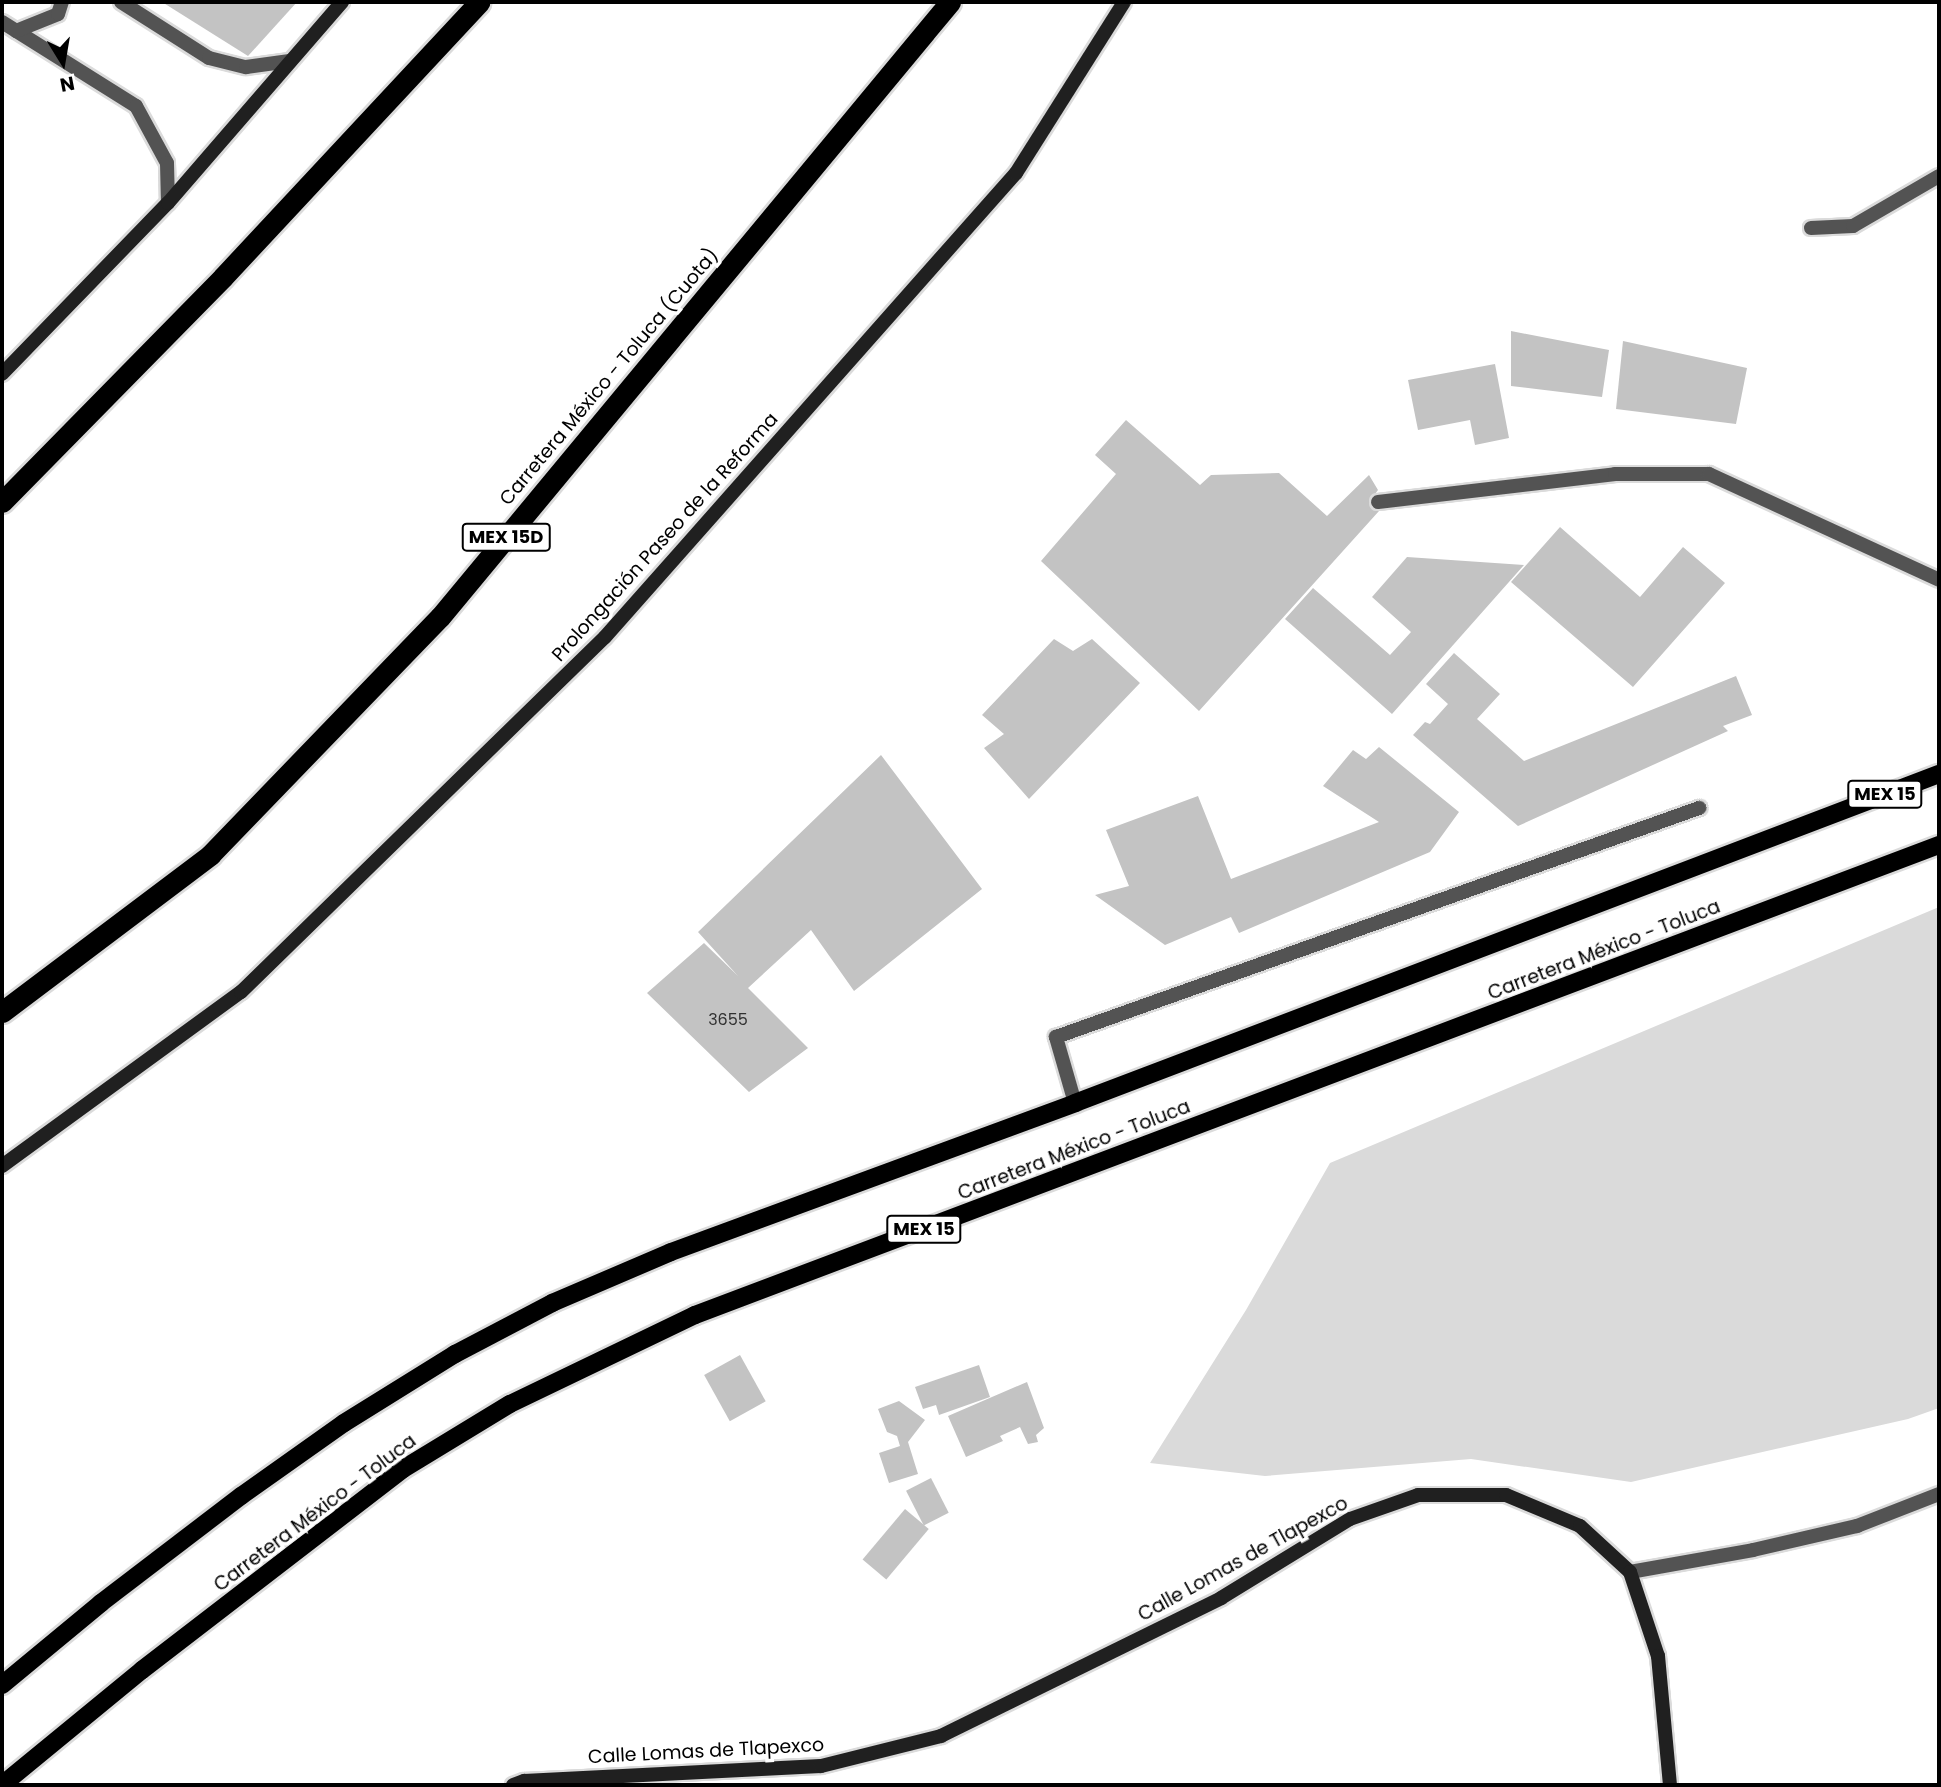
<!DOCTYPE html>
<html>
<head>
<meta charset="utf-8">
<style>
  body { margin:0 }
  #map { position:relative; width:1941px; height:1787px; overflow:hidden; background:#fff; font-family:Poppins,sans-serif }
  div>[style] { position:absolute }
  .green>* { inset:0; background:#dadada }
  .building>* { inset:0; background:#c3c3c3; transform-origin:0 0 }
  .roads { filter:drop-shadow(2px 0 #dbdbdb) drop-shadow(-2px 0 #dbdbdb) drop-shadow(0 2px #dbdbdb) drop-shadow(0 -2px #dbdbdb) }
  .lane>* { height:14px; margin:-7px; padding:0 7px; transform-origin:7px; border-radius:7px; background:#535353 }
  .street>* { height:14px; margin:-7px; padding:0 7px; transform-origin:7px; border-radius:7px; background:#535353 }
  .secondary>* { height:14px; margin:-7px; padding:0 7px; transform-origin:7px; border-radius:7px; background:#202020 }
  .primary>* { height:18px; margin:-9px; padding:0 9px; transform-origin:9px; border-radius:9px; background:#000 }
  .highway>* { height:21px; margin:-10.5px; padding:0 10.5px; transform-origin:10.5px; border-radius:10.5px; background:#000 }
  span { translate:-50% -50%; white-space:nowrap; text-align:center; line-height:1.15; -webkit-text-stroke:7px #fff; paint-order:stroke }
  .number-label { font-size:16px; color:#313131 }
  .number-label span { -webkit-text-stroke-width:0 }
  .shield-label span { padding:2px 5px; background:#fff; border:2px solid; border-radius:5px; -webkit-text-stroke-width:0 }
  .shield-label { font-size:18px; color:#000; font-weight:700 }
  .street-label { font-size:19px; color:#000 }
  .frame { position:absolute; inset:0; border:4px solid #000; pointer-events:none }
  .north { position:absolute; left:28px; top:28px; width:70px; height:70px; -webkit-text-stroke:5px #fff; paint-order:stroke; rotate:169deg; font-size:19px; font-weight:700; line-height:28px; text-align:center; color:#000 }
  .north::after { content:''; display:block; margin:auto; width:24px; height:32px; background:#000; clip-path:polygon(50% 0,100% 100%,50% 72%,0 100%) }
</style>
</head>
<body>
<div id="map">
  <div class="green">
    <i style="clip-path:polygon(1939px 907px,1939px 1408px,1908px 1419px,1631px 1482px,1471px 1459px,1265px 1476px,1150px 1463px,1246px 1310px,1330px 1163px)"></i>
  </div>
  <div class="building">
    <i style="clip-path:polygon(162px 2px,297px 2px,248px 56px)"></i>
    <i style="clip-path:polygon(1511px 331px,1609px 350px,1602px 397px,1511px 386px)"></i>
    <i style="clip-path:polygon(1623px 341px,1747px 368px,1736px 424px,1616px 409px)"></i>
    <i style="clip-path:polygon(1495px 364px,1509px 438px,1475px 445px,1470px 420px,1418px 430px,1408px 380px)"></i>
    <i style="clip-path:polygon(1126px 420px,1200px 485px,1211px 475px,1279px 473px,1327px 516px,1369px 475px,1378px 490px,1369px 502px,1379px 511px,1199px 711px,1041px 561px,1116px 474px,1095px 455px)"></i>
    <i style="clip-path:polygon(1560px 527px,1640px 597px,1683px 547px,1725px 583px,1633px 687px,1511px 582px)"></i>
    <i style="clip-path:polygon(1407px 557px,1524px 565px,1392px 714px,1285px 619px,1313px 588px,1390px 655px,1411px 632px,1372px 597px)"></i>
    <i style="clip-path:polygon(1054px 639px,1073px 651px,1092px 639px,1140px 683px,1029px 799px,984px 748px,1004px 734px,982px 715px)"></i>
    <i style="clip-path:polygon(1454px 653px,1500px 694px,1477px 719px,1524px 761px,1736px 676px,1752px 715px,1723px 726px,1728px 731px,1518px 826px,1413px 735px,1425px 722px,1430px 724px,1448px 704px,1426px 684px)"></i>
    <i style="clip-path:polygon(1379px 747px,1459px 812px,1430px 852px,1239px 933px,1231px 917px,1165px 945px,1095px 895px,1129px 886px,1106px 830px,1198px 796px,1231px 879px,1379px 822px,1323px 786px,1353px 750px,1366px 759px)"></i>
    <i style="clip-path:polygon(881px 755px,982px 889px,854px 991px,811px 930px,748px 988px,808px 1048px,749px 1092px,647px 993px,704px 943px,738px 976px,698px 932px)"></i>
    <i style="left:740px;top:1355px;width:53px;height:41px;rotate:61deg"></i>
    <i style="clip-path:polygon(979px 1365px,990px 1397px,939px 1415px,936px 1405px,923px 1409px,915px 1387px)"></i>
    <i style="clip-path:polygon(1027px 1382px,1044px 1428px,1036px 1435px,1038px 1442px,1028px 1444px,1020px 1427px,1000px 1436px,1003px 1441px,966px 1457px,948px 1416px)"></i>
    <i style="clip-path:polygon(899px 1401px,925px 1420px,908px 1442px,918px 1474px,889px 1483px,879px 1453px,900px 1446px,897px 1436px,887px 1432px,878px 1409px)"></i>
    <i style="left:931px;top:1478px;width:39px;height:28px;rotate:63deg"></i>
    <i style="left:905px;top:1509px;width:31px;height:66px;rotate:40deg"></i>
  </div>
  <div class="roads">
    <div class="lane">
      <i style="left:1075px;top:1103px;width:69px;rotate:-106.1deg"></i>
      <i style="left:1056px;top:1037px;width:683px;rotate:-19.6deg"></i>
    </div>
    <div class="street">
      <i style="left:121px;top:2px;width:104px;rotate:32.5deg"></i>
      <i style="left:209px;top:58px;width:38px;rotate:14deg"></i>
      <i style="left:246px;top:67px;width:44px;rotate:-7.8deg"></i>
      <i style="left:2px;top:22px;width:158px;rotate:32.1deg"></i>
      <i style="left:136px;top:106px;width:65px;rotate:61.5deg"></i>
      <i style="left:167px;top:163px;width:40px;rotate:88.6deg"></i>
      <i style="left:16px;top:31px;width:45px;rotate:-22deg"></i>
      <i style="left:58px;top:14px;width:13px;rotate:-72deg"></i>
      <i style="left:1811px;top:228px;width:42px;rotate:-2.7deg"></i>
      <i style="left:1853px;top:226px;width:99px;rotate:-30.2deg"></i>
      <i style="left:1378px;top:502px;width:239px;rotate:-6.7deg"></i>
      <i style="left:1615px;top:474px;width:94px"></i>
      <i style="left:1709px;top:474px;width:253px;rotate:24.7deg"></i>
      <i style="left:1630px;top:1572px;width:125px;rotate:-10.1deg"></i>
      <i style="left:1753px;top:1550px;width:107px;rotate:-13deg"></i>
      <i style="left:1857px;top:1526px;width:88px;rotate:-21.3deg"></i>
    </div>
    <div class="secondary">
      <i style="left:2px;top:374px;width:238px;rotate:-45.9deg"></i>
      <i style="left:168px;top:203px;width:266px;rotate:-49.1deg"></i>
      <i style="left:2px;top:1166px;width:296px;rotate:-36.1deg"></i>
      <i style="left:241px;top:992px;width:508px;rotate:-44.28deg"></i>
      <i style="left:605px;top:637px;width:620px;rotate:-48.47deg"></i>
      <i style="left:1016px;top:173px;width:202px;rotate:-57.7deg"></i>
      <i style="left:513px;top:1785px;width:12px;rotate:-20deg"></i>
      <i style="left:524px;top:1781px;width:297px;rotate:-2.9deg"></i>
      <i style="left:821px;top:1766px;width:124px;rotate:-14deg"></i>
      <i style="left:941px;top:1736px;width:312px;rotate:-26.2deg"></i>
      <i style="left:1221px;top:1598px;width:151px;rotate:-31.5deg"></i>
      <i style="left:1350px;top:1519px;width:72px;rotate:-19.4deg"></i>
      <i style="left:1418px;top:1495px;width:88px"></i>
      <i style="left:1506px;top:1495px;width:80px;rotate:22.7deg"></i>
      <i style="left:1580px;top:1526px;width:68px;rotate:42.6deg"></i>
      <i style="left:1630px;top:1572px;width:89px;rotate:71.6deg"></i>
      <i style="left:1658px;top:1656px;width:130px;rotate:84.7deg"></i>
    </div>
    <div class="primary">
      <i style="left:2px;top:1685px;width:129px;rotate:-39.6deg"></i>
      <i style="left:101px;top:1603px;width:176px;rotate:-37.4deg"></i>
      <i style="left:241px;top:1496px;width:126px;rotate:-35.3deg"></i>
      <i style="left:344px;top:1423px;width:131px;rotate:-31.9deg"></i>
      <i style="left:455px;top:1354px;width:110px;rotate:-27.7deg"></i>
      <i style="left:552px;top:1303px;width:129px;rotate:-23.2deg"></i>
      <i style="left:671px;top:1252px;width:431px;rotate:-20.2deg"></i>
      <i style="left:1075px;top:1103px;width:925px;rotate:-20.85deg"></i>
      <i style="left:2px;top:1785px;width:181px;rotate:-39.4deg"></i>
      <i style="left:142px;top:1670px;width:329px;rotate:-37.6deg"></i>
      <i style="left:403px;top:1469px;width:125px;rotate:-31.3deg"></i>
      <i style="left:510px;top:1404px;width:205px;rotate:-25.7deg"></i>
      <i style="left:695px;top:1315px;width:1330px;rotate:-20.7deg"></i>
    </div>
    <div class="highway">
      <i style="left:2px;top:502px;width:315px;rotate:-45.5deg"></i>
      <i style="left:223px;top:277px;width:376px;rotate:-47deg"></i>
      <i style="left:2px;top:1012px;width:261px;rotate:-37deg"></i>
      <i style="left:210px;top:855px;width:331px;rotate:-46deg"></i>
      <i style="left:440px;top:617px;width:799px;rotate:-50.33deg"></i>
    </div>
  </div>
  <div class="number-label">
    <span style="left:728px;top:1020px">3655</span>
  </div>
  <div class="shield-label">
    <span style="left:506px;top:537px">MEX 15D</span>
    <span style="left:1885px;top:794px">MEX 15</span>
    <span style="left:924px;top:1229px">MEX 15</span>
  </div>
  <div class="street-label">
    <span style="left:609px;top:377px;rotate:-50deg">Carretera México - Toluca (Cuota)</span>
    <span style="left:665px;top:537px;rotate:-48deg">Prolongación Paseo de la Reforma</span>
    <span style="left:1604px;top:950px;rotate:-21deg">Carretera México - Toluca</span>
    <span style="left:1074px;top:1150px;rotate:-21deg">Carretera México - Toluca</span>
    <span style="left:315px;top:1513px;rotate:-37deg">Carretera México - Toluca</span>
    <span style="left:1243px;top:1559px;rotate:-29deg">Calle Lomas de Tlapexco</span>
    <span style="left:706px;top:1751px;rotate:-3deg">Calle Lomas de Tlapexco</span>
  </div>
  <div class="frame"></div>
  <div class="north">N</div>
</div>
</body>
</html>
